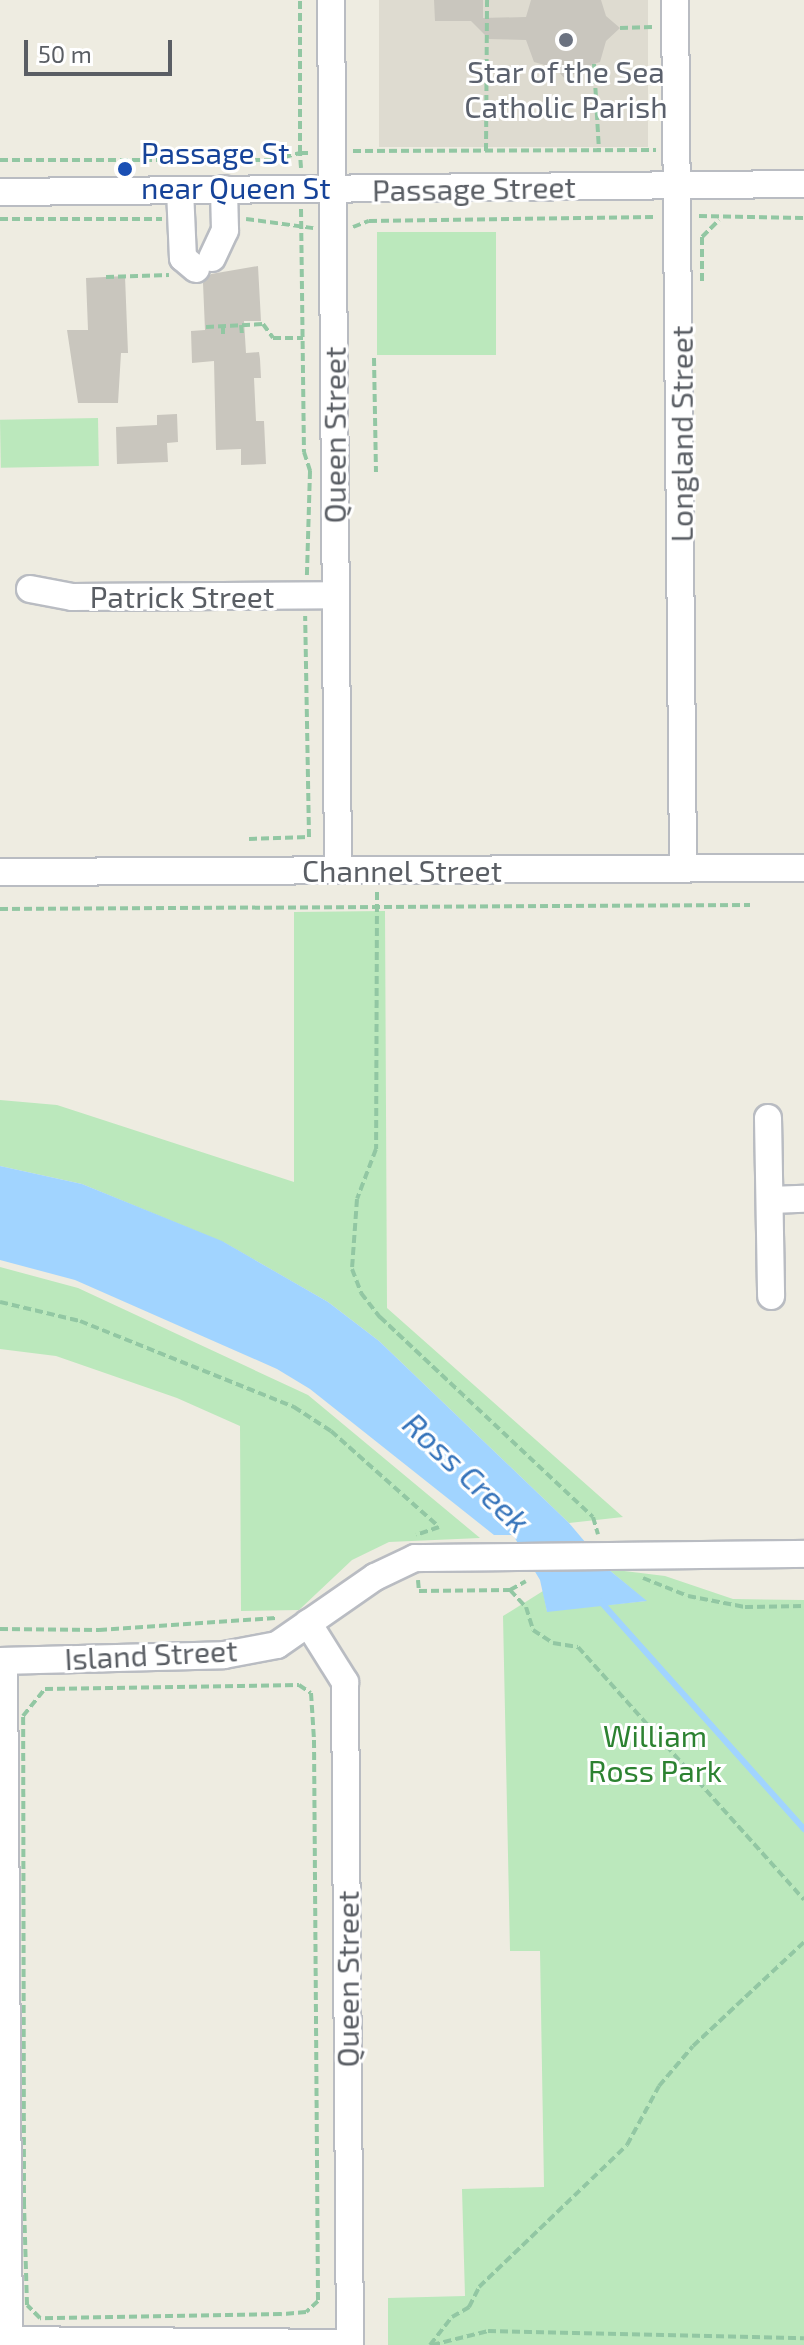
<!DOCTYPE html>
<html>
<head>
<meta charset="utf-8">
<style>
  body { margin:0 }
  #map { position:relative; width:804px; height:2345px; overflow:hidden; background:#eeece1; font-family:"Exo 2",sans-serif }
  div>[style] { position:absolute }
  .education>* { inset:0; background:#dedbd0; transform-origin:0 0 }
  .green>* { inset:0; background:#bbe8bc; transform-origin:0 0 }
  .water>* { inset:0; background:#a1d4ff }
  .stream>* { height:6px; margin:-3px; padding:0 3px; transform-origin:3px; border-radius:3px; background:#a1d4ff }
  .building>* { inset:0; background:#c9c6be }
  .path>* { height:4px; margin-top:-2px; transform-origin:0; background:repeating-linear-gradient(90deg,#92c7a3 0 8px,transparent 0 12px) }
  .roads { filter:drop-shadow(2px 0 #b9bcc2) drop-shadow(-2px 0 #b9bcc2) drop-shadow(0 2px #b9bcc2) drop-shadow(0 -2px #b9bcc2) }
  .minor>* { height:26px; margin:-13px; padding:0 13px; transform-origin:13px; border-radius:13px; background:#fff }
  .dots>* { width:22px; height:22px; translate:-50% -50%; box-sizing:border-box; border:4px solid #fff; border-radius:50% }
  span { translate:-50% -50%; white-space:nowrap; text-align:center; line-height:1.15; -webkit-text-stroke:6px #fff; paint-order:stroke }
  .worship-label { font-size:30px; color:#5b616d }
  .transit-label { font-size:30px; color:#164399 }
  .left { translate:0 -50%; text-align:left }
  .street-label { font-size:30px; color:#5a5e64 }
  .park-label { font-size:30px; color:#2c8231 }
  .water-label { font-size:32px; color:#3573ba; font-style:italic }
  .scale { position:absolute; left:24px; top:40px; width:148px; height:36px; box-sizing:border-box; border:4px solid #5a5e64; border-top:0; padding-left:10px; font-size:24px; line-height:28px; white-space:nowrap; color:#5a5e64; -webkit-text-stroke:6px #fff; paint-order:stroke }
</style>
</head>
<body>
<div id="map">
  <div class="education">
    <i style="left:379px;top:0;width:269px;height:147px"></i>
  </div>
  <div class="green">
    <i style="left:377px;top:232px;width:119px;height:123px"></i>
    <i style="left:98px;top:418px;width:48px;height:98px;rotate:89deg"></i>
    <i style="clip-path:polygon(385px 911px,387px 1308px,623px 1517px,569px 1523px,379px 1341px,328px 1302px,225px 1243px,82px 1184px,0 1166px,0 1100px,57px 1105px,294px 1182px,294px 912px)"></i>
    <i style="clip-path:polygon(0 1267px,78px 1288px,308px 1395px,480px 1538px,389px 1542px,352px 1560px,299px 1610px,241px 1611px,240px 1426px,177px 1398px,56px 1356px,0 1349px)"></i>
    <i style="clip-path:polygon(608px 1569px,665px 1576px,733px 1599px,804px 1600px,804px 2345px,388px 2345px,388px 2298px,465px 2296px,462px 2189px,544px 2187px,540px 1951px,510px 1951px,503px 1616px,543px 1591px,547px 1611px,646px 1601px)"></i>
  </div>
  <div class="water">
    <i style="clip-path:polygon(0 1166px,82px 1184px,222px 1241px,328px 1302px,379px 1341px,569px 1523px,608px 1569px,647px 1601px,547px 1612px,540px 1580px,513px 1535px,494px 1535px,310px 1389px,277px 1369px,75px 1280px,0 1260px)"></i>
  </div>
  <div class="stream">
    <i style="left:601px;top:1602px;width:305px;rotate:48.2deg"></i>
  </div>
  <div class="building">
    <i style="clip-path:polygon(434px 0,483px 0,483px 18px,526px 17px,531px 0,601px 0,606px 16px,620px 28px,606px 41px,600px 62px,579px 69px,567px 81px,555px 68px,534px 62px,526px 40px,489px 39px,471px 21px,435px 21px)"></i>
    <i style="clip-path:polygon(258px 266px,261px 321px,244px 321px,246px 353px,259px 352px,260px 359px,261px 378px,254px 378px,256px 421px,264px 421px,266px 464px,241px 465px,241px 449px,216px 450px,214px 361px,192px 363px,191px 331px,205px 330px,203px 283px,211px 274px)"></i>
    <i style="clip-path:polygon(125px 276px,128px 353px,121px 353px,118px 403px,78px 403px,67px 330px,88px 330px,86px 278px)"></i>
    <i style="clip-path:polygon(177px 414px,178px 442px,167px 443px,168px 462px,117px 464px,116px 427px,157px 425px,157px 415px)"></i>
  </div>
  <div class="path">
    <i style="left:620px;top:28px;width:32px;rotate:-2deg"></i>
    <i style="left:594px;top:64px;width:86px;rotate:86.7deg"></i>
    <i style="left:353px;top:151px;width:303px;rotate:-0.2deg"></i>
    <i style="left:486px;top:151px;width:151px;rotate:-89.6deg"></i>
    <i style="left:0;top:160px;width:272px"></i>
    <i style="left:272px;top:160px;width:29px;rotate:-14deg"></i>
    <i style="left:300px;top:153px;width:153px;rotate:-90deg"></i>
    <i style="left:301px;top:168px;width:15px;rotate:-94deg"></i>
    <i style="left:300px;top:153px;width:12px"></i>
    <i style="left:301px;top:209px;width:243px;rotate:89.3deg"></i>
    <i style="left:304px;top:452px;width:20px;rotate:72deg"></i>
    <i style="left:310px;top:471px;width:104px;rotate:91.7deg"></i>
    <i style="left:699px;top:216px;width:105px;rotate:1.1deg"></i>
    <i style="left:0;top:219px;width:162px"></i>
    <i style="left:246px;top:219px;width:68px;rotate:7.7deg"></i>
    <i style="left:353px;top:227px;width:17px;rotate:-21deg"></i>
    <i style="left:369px;top:221px;width:285px;rotate:-0.8deg"></i>
    <i style="left:106px;top:277px;width:63px;rotate:-1.8deg"></i>
    <i style="left:702px;top:281px;width:44px;rotate:-90deg"></i>
    <i style="left:702px;top:237px;width:24px;rotate:-45deg"></i>
    <i style="left:241px;top:325px;width:9px;rotate:84deg"></i>
    <i style="left:223px;top:326px;width:9px;rotate:90deg"></i>
    <i style="left:206px;top:327px;width:57px;rotate:-3deg"></i>
    <i style="left:263px;top:324px;width:17px;rotate:54deg"></i>
    <i style="left:273px;top:338px;width:30px"></i>
    <i style="left:374px;top:358px;width:114px;rotate:89deg"></i>
    <i style="left:249px;top:839px;width:60px;rotate:-1.9deg"></i>
    <i style="left:309px;top:837px;width:221px;rotate:-91deg"></i>
    <i style="left:377px;top:892px;width:257px;rotate:90.2deg"></i>
    <i style="left:376px;top:1149px;width:53px;rotate:110.8deg"></i>
    <i style="left:357px;top:1199px;width:70px;rotate:94.1deg"></i>
    <i style="left:352px;top:1269px;width:26px;rotate:69deg"></i>
    <i style="left:361px;top:1293px;width:31px;rotate:52deg"></i>
    <i style="left:380px;top:1317px;width:292px;rotate:43.2deg"></i>
    <i style="left:593px;top:1517px;width:18px;rotate:74deg"></i>
    <i style="left:0;top:909px;width:750px;rotate:-0.31deg"></i>
    <i style="left:0;top:1302px;width:82px;rotate:13.4deg"></i>
    <i style="left:80px;top:1321px;width:231px;rotate:21.9deg"></i>
    <i style="left:294px;top:1407px;width:44px;rotate:33deg"></i>
    <i style="left:331px;top:1431px;width:144px;rotate:41.6deg"></i>
    <i style="left:439px;top:1527px;width:24px;rotate:161deg"></i>
    <i style="left:643px;top:1578px;width:48px;rotate:21.8deg"></i>
    <i style="left:688px;top:1596px;width:58px;rotate:10.9deg"></i>
    <i style="left:745px;top:1607px;width:59px;rotate:-1deg"></i>
    <i style="left:418px;top:1580px;width:11px;rotate:85deg"></i>
    <i style="left:419px;top:1591px;width:91px;rotate:-0.6deg"></i>
    <i style="left:510px;top:1590px;width:23px;rotate:47deg"></i>
    <i style="left:526px;top:1607px;width:24px;rotate:73deg"></i>
    <i style="left:533px;top:1630px;width:24px;rotate:33deg"></i>
    <i style="left:553px;top:1643px;width:25px;rotate:9deg"></i>
    <i style="left:578px;top:1647px;width:339px;rotate:48.2deg"></i>
    <i style="left:510px;top:1590px;width:18px;rotate:-29deg"></i>
    <i style="left:0;top:1629px;width:99px;rotate:0.6deg"></i>
    <i style="left:99px;top:1630px;width:177px;rotate:-3.9deg"></i>
    <i style="left:299px;top:1685px;width:14px;rotate:34deg"></i>
    <i style="left:311px;top:1693px;width:47px;rotate:86.3deg"></i>
    <i style="left:314px;top:1740px;width:561px;rotate:89.59deg"></i>
    <i style="left:318px;top:2301px;width:16px;rotate:137deg"></i>
    <i style="left:306px;top:2312px;width:25px;rotate:175deg"></i>
    <i style="left:281px;top:2314px;width:241px;rotate:179deg"></i>
    <i style="left:40px;top:2318px;width:18px;rotate:-135deg"></i>
    <i style="left:27px;top:2305px;width:100px;rotate:-91.7deg"></i>
    <i style="left:24px;top:2205px;width:489px;rotate:-90.1deg"></i>
    <i style="left:23px;top:1716px;width:35px;rotate:-51deg"></i>
    <i style="left:45px;top:1689px;width:254px;rotate:-0.9deg"></i>
    <i style="left:430px;top:2345px;width:36px;rotate:-52deg"></i>
    <i style="left:452px;top:2317px;width:20px;rotate:-30deg"></i>
    <i style="left:469px;top:2307px;width:22px;rotate:-63deg"></i>
    <i style="left:479px;top:2287px;width:205px;rotate:-43.8deg"></i>
    <i style="left:627px;top:2145px;width:67px;rotate:-61.5deg"></i>
    <i style="left:659px;top:2086px;width:52px;rotate:-49.6deg"></i>
    <i style="left:693px;top:2046px;width:152px;rotate:-43.1deg"></i>
    <i style="left:432px;top:2345px;width:58px;rotate:-14deg"></i>
    <i style="left:488px;top:2331px;width:316px;rotate:1.3deg"></i>
  </div>
  <div class="roads">
    <div class="minor">
      <i style="left:331px;top:0;width:870px;rotate:89.54deg"></i>
      <i style="left:675px;top:0;width:868px;rotate:89.47deg"></i>
      <i style="left:180px;top:190px;width:68px;rotate:87.5deg"></i>
      <i style="left:183px;top:258px;width:17px;rotate:40deg"></i>
      <i style="left:0;top:192px;width:804px;rotate:-0.57deg"></i>
      <i style="left:212px;top:258px;width:31px;rotate:-65deg"></i>
      <i style="left:225px;top:230px;width:41px;rotate:-91.4deg"></i>
      <i style="left:30px;top:589px;width:43px;rotate:10.8deg"></i>
      <i style="left:72px;top:597px;width:263px;rotate:-0.4deg"></i>
      <i style="left:0;top:872px;width:804px;rotate:-0.29deg"></i>
      <i style="left:768px;top:1118px;width:178px;rotate:89deg"></i>
      <i style="left:770px;top:1200px;width:34px;rotate:-2deg"></i>
      <i style="left:308px;top:1623px;width:70px;rotate:57.9deg"></i>
      <i style="left:345px;top:1682px;width:663px;rotate:89.57deg"></i>
      <i style="left:0;top:1661px;width:224px;rotate:-1.5deg"></i>
      <i style="left:224px;top:1655px;width:54px;rotate:-10.7deg"></i>
      <i style="left:277px;top:1645px;width:119px;rotate:-34.8deg"></i>
      <i style="left:375px;top:1577px;width:44px;rotate:-25.4deg"></i>
      <i style="left:415px;top:1558px;width:389px;rotate:-0.6deg"></i>
      <i style="left:4px;top:1661px;width:684px;rotate:89.58deg"></i>
      <i style="left:0;top:2340px;width:350px;rotate:0.5deg"></i>
    </div>
  </div>
  <div class="dots">
    <i style="left:566px;top:40px;background:#6b7280"></i>
    <i style="left:125px;top:169px;background:#1a4fb4"></i>
  </div>
  <div class="worship-label">
    <span style="left:566px;top:88px">Star of the Sea<br>Catholic Parish</span>
  </div>
  <div class="transit-label">
    <span class="left" style="left:141px;top:169px">Passage St<br>near Queen St</span>
  </div>
  <div class="street-label">
    <span style="left:474px;top:188px;rotate:-1deg">Passage Street</span>
    <span style="left:681px;top:434px;rotate:-90deg">Longland Street</span>
    <span style="left:334px;top:435px;rotate:-90deg">Queen Street</span>
    <span style="left:182px;top:596px">Patrick Street</span>
    <span style="left:402px;top:870px">Channel Street</span>
    <span style="left:151px;top:1654px;rotate:-3deg">Island Street</span>
    <span style="left:347px;top:1979px;rotate:-90deg">Queen Street</span>
  </div>
  <div class="park-label">
    <span style="left:655px;top:1752px">William<br>Ross Park</span>
  </div>
  <div class="water-label">
    <span style="left:467px;top:1472px;rotate:43deg">Ross Creek</span>
  </div>
  <div class="scale">50 m</div>
</div>
</body>
</html>
